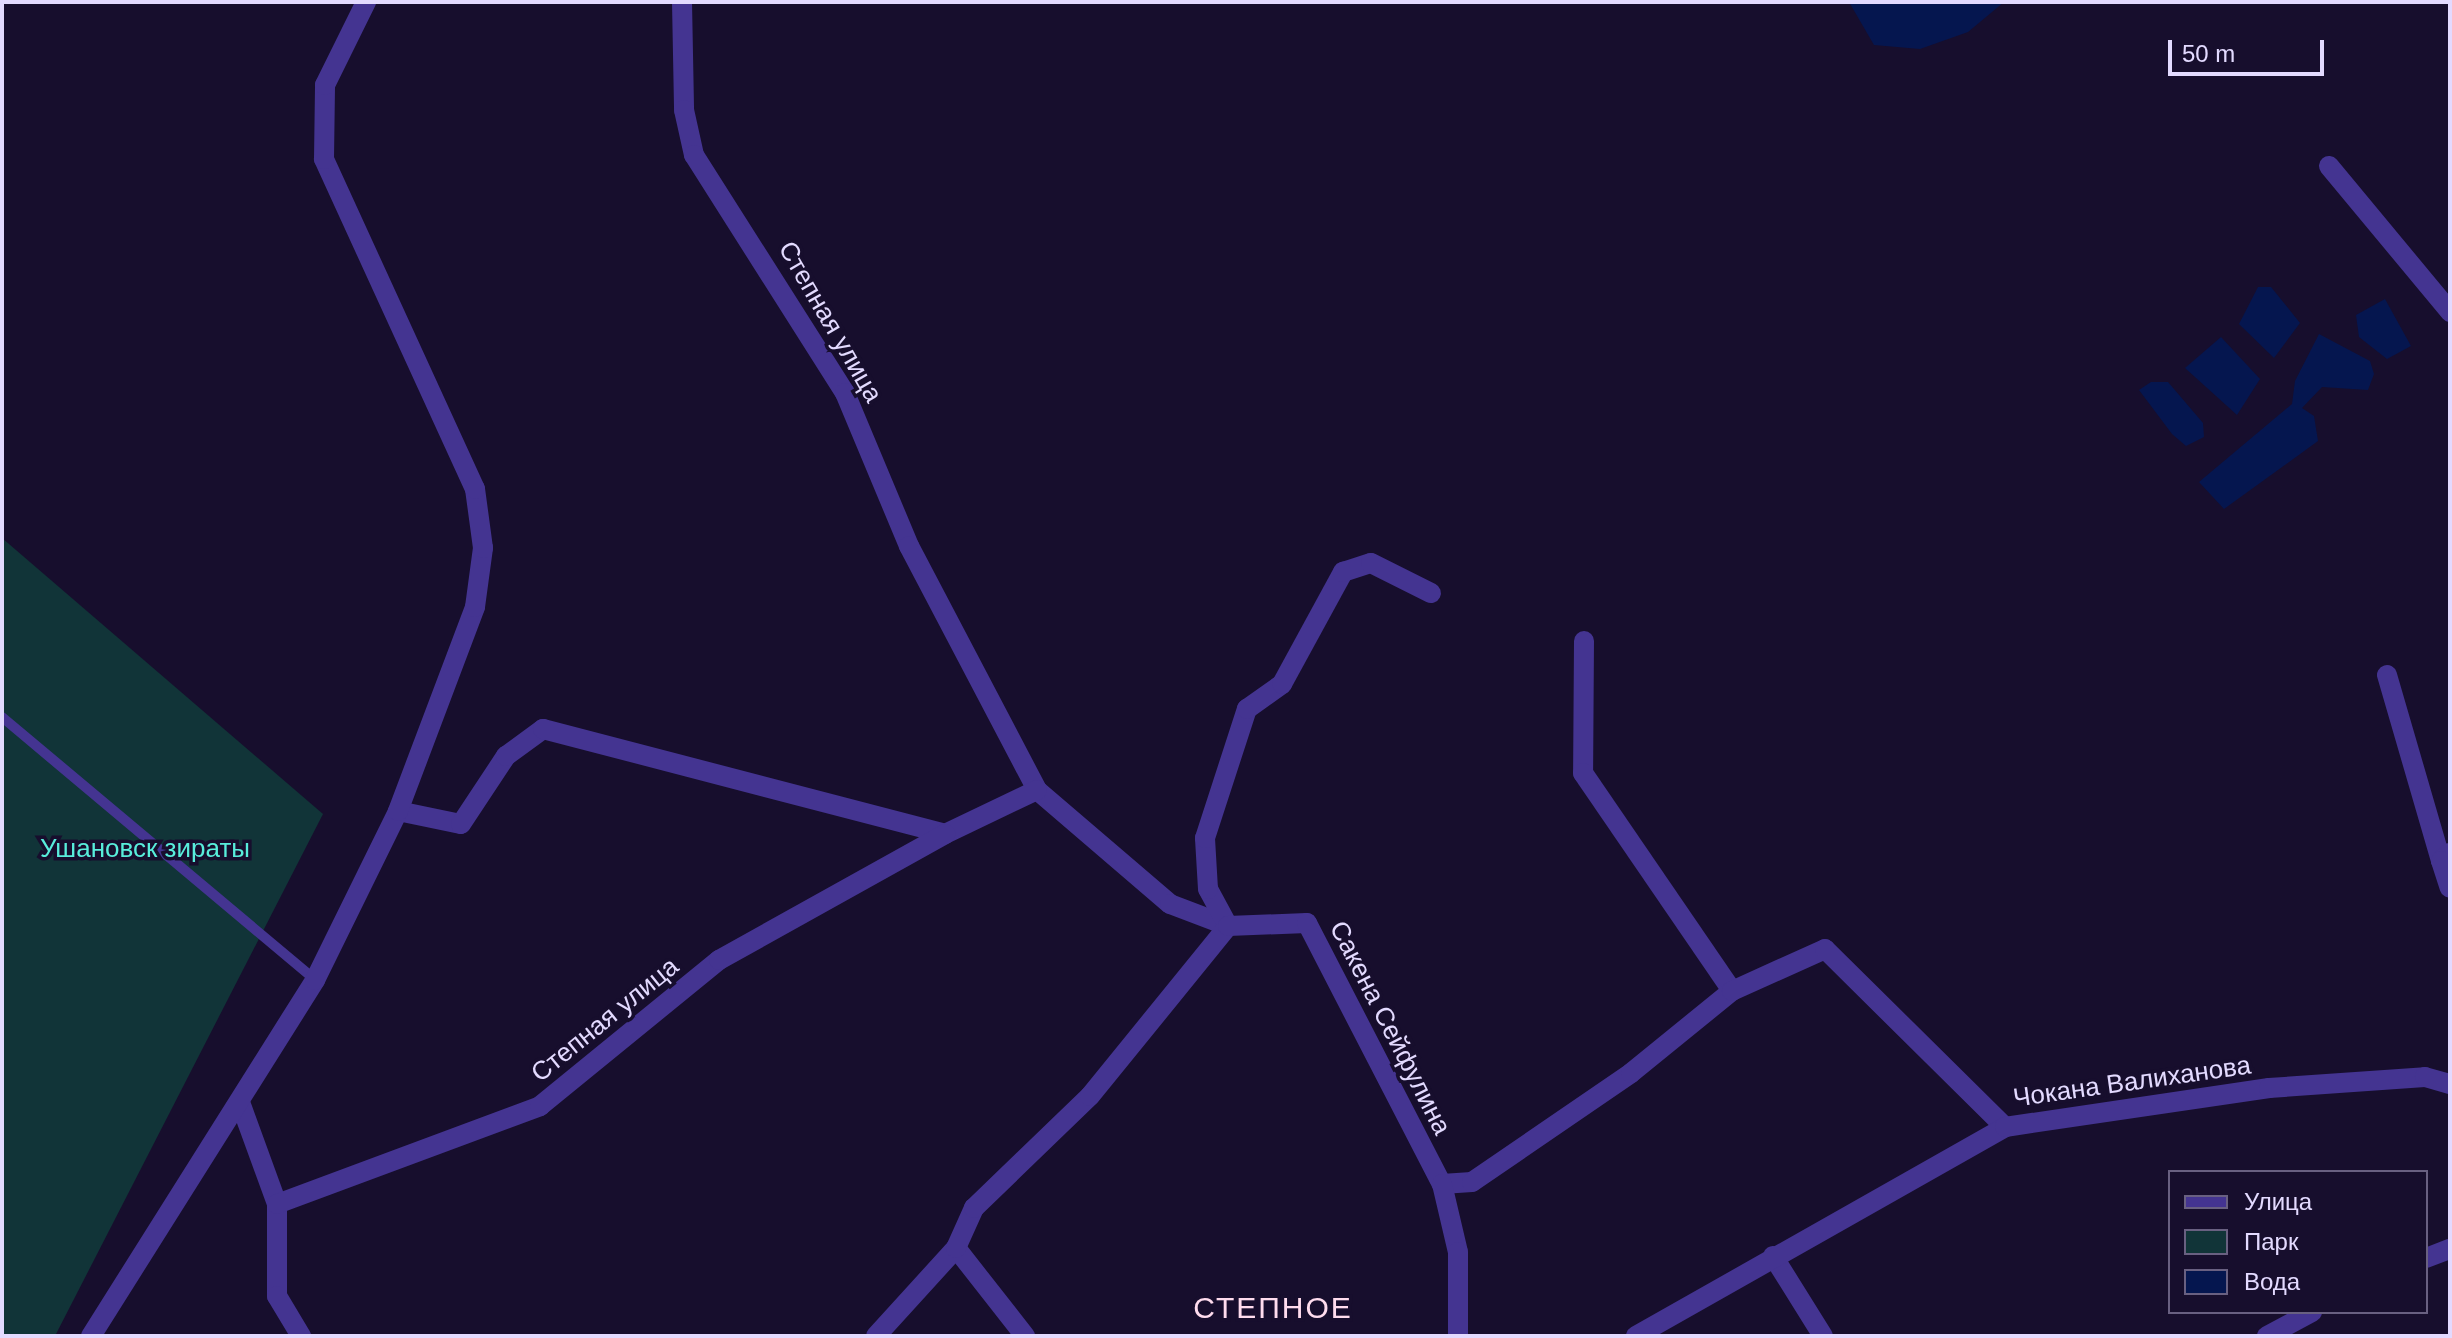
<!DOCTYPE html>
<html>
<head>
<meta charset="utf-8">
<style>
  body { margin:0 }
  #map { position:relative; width:2452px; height:1338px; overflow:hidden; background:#170e2d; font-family:Arial,sans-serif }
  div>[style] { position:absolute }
  .green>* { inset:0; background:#113438 }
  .water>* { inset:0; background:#05164f }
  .service>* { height:10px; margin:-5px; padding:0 5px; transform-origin:5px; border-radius:5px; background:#443491 }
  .minor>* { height:20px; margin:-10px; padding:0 10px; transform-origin:10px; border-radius:10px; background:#443491 }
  span { translate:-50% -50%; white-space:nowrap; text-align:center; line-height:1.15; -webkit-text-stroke:7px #170e2d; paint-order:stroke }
  .street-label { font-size:26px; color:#e3daff }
  .park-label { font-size:26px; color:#58eddb }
  .quarter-label { font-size:30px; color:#ffdcee; letter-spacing:2px }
  .frame { position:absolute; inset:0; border:4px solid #e3daff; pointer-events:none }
  .legend { position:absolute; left:2168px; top:1170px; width:260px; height:144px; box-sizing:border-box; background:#170e2d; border:2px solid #696081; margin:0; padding:10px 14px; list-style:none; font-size:24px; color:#e3daff }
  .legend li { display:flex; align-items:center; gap:16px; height:40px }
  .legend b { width:40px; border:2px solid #696081 }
  .scale { position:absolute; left:2168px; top:40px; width:156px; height:36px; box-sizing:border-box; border:4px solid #e3daff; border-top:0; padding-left:10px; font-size:24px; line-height:28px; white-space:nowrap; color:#e3daff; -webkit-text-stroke:6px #170e2d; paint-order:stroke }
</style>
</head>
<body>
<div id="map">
  <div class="green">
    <i style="clip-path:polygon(2px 538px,323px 814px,55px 1336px,2px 1336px)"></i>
  </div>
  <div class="water">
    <i style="clip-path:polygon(1849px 2px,2004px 2px,1968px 32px,1920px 49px,1874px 45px)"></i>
    <i style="clip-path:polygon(2258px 287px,2271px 287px,2300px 323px,2274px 358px,2239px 324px)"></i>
    <i style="clip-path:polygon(2385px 299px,2411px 346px,2387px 359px,2359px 337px,2356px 315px)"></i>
    <i style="clip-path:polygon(2319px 334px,2370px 361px,2374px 374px,2368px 390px,2322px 387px,2302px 408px,2314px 416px,2318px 441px,2224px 509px,2199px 482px,2292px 404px,2295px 381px)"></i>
    <i style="clip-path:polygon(2221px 337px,2260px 379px,2237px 415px,2185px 368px)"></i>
    <i style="clip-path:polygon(2151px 382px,2168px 382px,2203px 423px,2204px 437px,2186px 446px,2172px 434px,2139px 390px)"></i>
  </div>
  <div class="service">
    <i style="left:2px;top:717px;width:409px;rotate:40deg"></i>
  </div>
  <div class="minor">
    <i style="left:682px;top:2px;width:108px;rotate:88.9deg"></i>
    <i style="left:684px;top:110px;width:46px;rotate:77.5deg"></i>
    <i style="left:694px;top:155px;width:282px;rotate:57.6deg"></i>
    <i style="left:845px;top:393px;width:166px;rotate:67.3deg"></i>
    <i style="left:909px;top:546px;width:276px;rotate:62.3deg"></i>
    <i style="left:1037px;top:790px;width:175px;rotate:40.6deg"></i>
    <i style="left:1170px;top:904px;width:62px;rotate:20.8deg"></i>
    <i style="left:2329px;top:166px;width:190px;rotate:50.3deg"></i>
    <i style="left:1584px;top:641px;width:132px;rotate:90.4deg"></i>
    <i style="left:1583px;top:773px;width:264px;rotate:55.6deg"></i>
    <i style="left:2387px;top:675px;width:194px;rotate:73.8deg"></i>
    <i style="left:398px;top:811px;width:64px;rotate:11.7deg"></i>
    <i style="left:461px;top:824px;width:82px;rotate:-56.5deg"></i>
    <i style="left:506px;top:756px;width:46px;rotate:-36.1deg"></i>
    <i style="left:543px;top:729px;width:415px;rotate:14.6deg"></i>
    <i style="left:945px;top:834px;width:102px;rotate:-25.6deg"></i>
    <i style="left:2449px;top:853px;width:11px;rotate:135deg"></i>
    <i style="left:2441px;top:861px;width:28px;rotate:72deg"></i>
    <i style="left:1228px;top:926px;width:42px;rotate:-118.4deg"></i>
    <i style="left:1208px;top:889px;width:51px;rotate:-93.4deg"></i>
    <i style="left:1205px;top:838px;width:136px;rotate:-72deg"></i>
    <i style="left:1247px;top:709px;width:43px;rotate:-35.5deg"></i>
    <i style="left:1282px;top:684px;width:128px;rotate:-61.4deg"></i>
    <i style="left:1343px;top:572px;width:29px;rotate:-18deg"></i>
    <i style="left:1371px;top:563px;width:67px;rotate:26.6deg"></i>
    <i style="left:241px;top:1105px;width:105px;rotate:70deg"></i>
    <i style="left:277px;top:1204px;width:92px;rotate:90deg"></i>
    <i style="left:277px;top:1296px;width:47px;rotate:59deg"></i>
    <i style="left:1442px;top:1184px;width:30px;rotate:-4deg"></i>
    <i style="left:1472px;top:1182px;width:193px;rotate:-34.4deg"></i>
    <i style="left:1631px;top:1073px;width:130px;rotate:-39.1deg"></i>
    <i style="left:1732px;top:991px;width:102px;rotate:-24.3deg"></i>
    <i style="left:1825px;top:949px;width:253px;rotate:44.7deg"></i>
    <i style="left:277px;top:1204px;width:281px;rotate:-20.4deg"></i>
    <i style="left:540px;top:1106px;width:231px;rotate:-39.2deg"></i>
    <i style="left:719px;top:960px;width:259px;rotate:-29.1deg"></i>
    <i style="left:956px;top:1248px;width:112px;rotate:51.9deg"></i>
    <i style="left:1773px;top:1256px;width:94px;rotate:58deg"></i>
    <i style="left:2426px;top:1258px;width:26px;rotate:-21deg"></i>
    <i style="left:91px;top:1336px;width:421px;rotate:-57.8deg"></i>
    <i style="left:315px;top:980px;width:188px;rotate:-63.8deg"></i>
    <i style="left:398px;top:811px;width:218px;rotate:-69.3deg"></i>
    <i style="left:475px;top:607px;width:60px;rotate:-82.3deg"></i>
    <i style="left:483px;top:548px;width:60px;rotate:-97.7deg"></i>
    <i style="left:475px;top:489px;width:363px;rotate:-114.6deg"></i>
    <i style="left:324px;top:159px;width:74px;rotate:-89.2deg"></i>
    <i style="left:325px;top:85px;width:93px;rotate:-63.7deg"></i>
    <i style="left:876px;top:1336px;width:119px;rotate:-47.7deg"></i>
    <i style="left:956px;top:1248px;width:44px;rotate:-65.8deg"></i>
    <i style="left:974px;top:1208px;width:161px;rotate:-44deg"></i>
    <i style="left:1090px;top:1096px;width:219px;rotate:-50.9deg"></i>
    <i style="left:1228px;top:926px;width:79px;rotate:-2.2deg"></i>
    <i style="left:1307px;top:923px;width:294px;rotate:62.7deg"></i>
    <i style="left:1442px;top:1184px;width:70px;rotate:76.8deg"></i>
    <i style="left:1458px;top:1252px;width:84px;rotate:90deg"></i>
    <i style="left:1636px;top:1336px;width:424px;rotate:-29.5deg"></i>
    <i style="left:2005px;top:1127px;width:267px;rotate:-8.4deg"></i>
    <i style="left:2269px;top:1088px;width:156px;rotate:-4deg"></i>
    <i style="left:2425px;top:1077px;width:26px;rotate:16deg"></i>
    <i style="left:2267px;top:1336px;width:51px;rotate:-28.1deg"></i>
  </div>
  <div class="street-label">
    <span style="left:830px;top:322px;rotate:60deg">Степная улица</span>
    <span style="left:605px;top:1020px;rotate:-39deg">Степная улица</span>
    <span style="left:1390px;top:1028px;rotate:63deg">Сакена Сейфулина</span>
    <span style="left:2132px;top:1082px;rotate:-8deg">Чокана Валиханова</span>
  </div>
  <div class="park-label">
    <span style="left:145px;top:849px">Ушановск зираты</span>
  </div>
  <div class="quarter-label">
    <span style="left:1273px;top:1308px">СТЕПНОЕ</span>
  </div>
  <div class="frame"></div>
  <ul class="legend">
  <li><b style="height:10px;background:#443491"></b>Улица</li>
  <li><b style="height:22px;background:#113438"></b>Парк</li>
  <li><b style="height:22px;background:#05164f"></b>Вода</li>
  </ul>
  <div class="scale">50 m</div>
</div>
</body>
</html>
